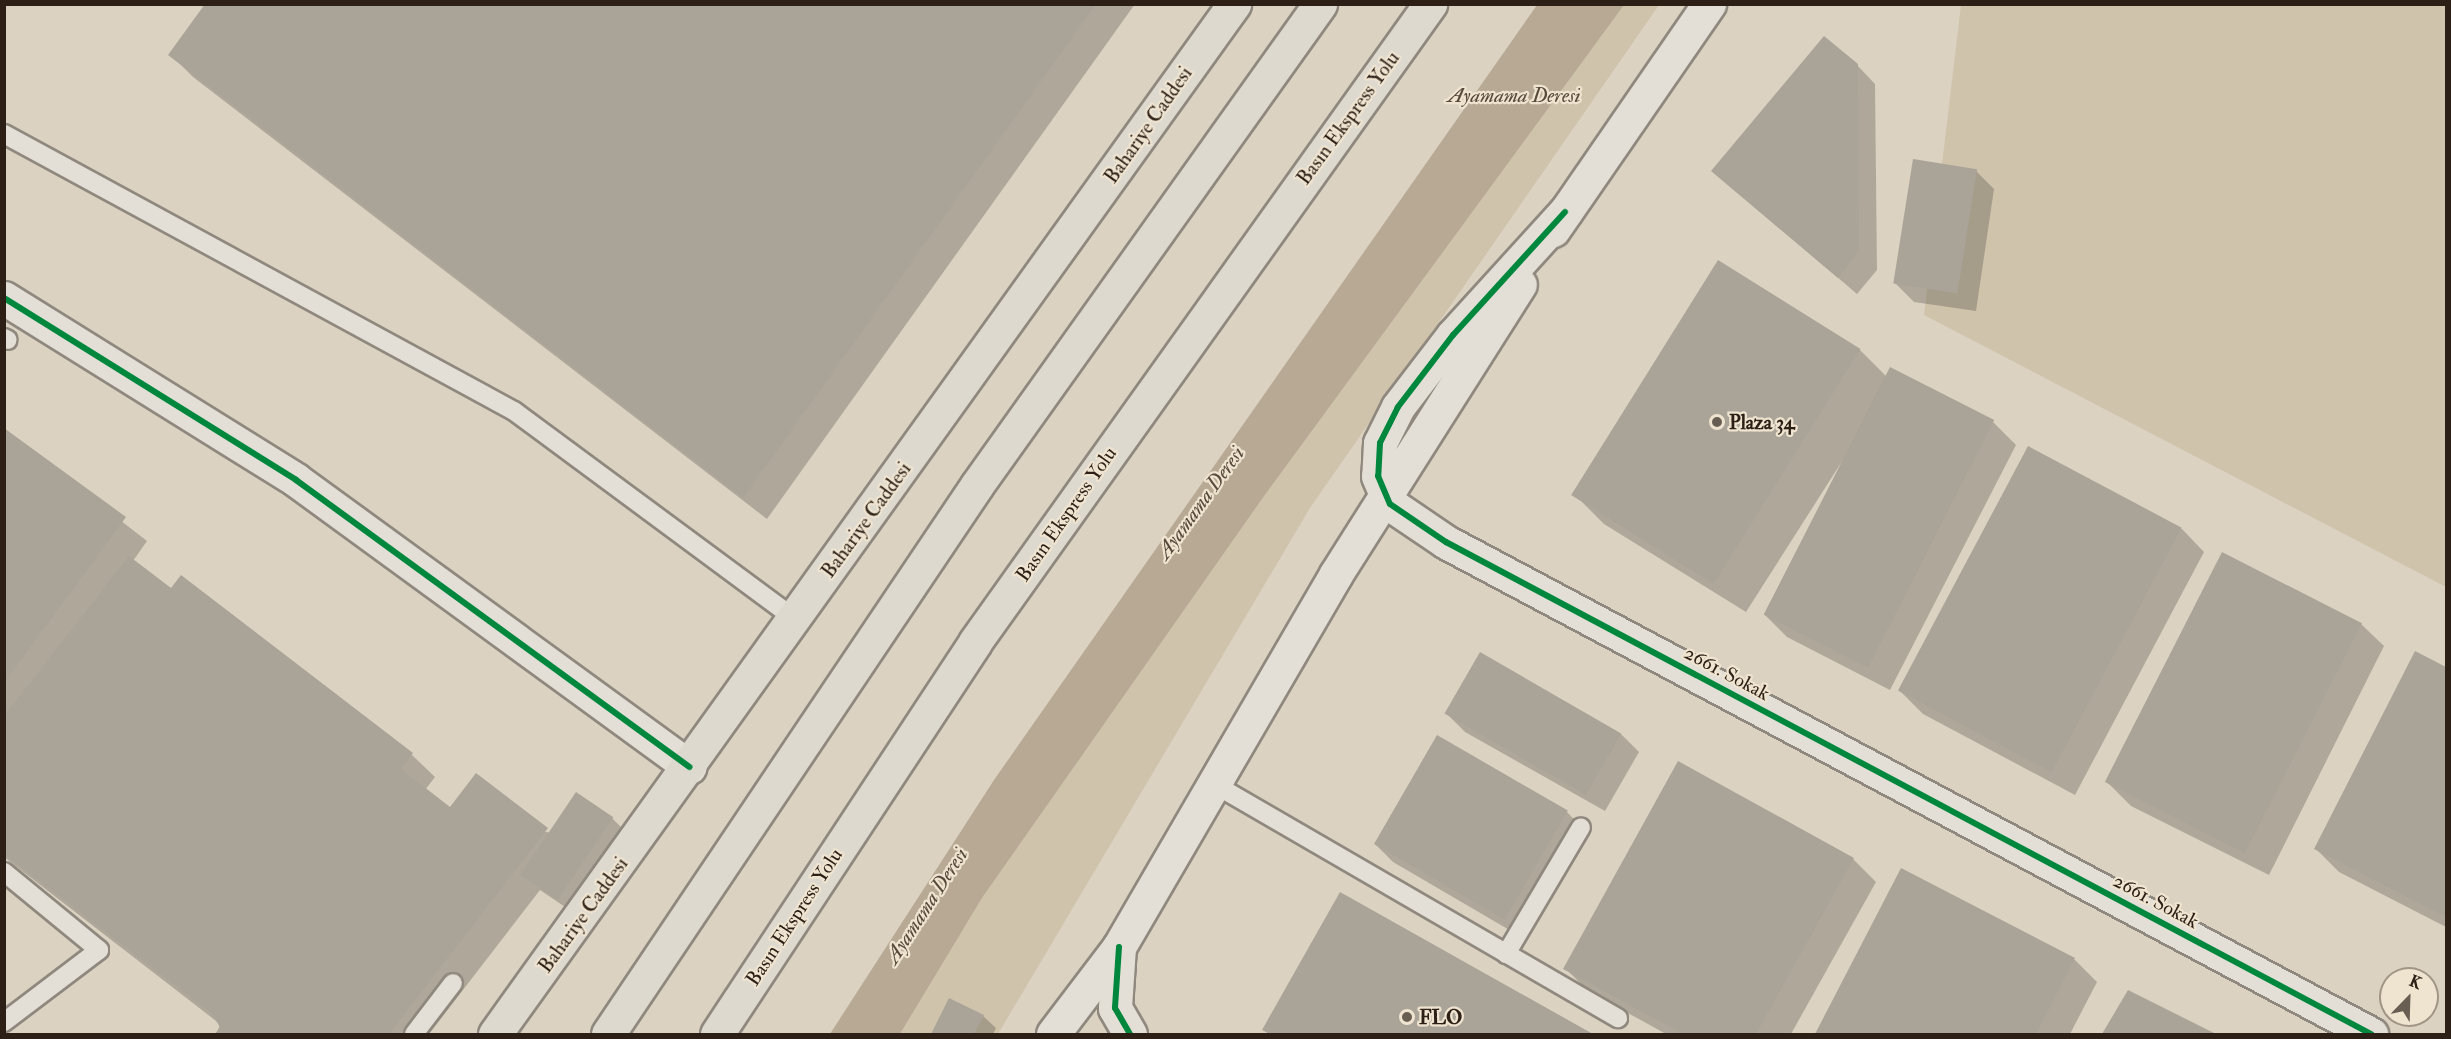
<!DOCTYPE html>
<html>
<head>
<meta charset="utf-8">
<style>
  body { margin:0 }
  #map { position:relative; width:2451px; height:1039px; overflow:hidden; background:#dbd2c1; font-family:"IM FELL Double Pica",serif }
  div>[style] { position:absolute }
  .green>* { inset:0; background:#cfc3ac }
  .water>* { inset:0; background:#b7a994 }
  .shadow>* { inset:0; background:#0003 }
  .building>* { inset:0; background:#aaa397; transform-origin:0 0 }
  .roads { filter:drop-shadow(2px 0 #8f887e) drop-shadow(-2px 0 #8f887e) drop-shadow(0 2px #8f887e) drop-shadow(0 -2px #8f887e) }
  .lane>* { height:18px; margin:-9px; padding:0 9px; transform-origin:9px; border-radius:9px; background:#e4dfd6 }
  .street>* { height:33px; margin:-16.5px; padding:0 16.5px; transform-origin:16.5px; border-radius:16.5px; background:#e4dfd6 }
  .primary>* { height:33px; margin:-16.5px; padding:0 16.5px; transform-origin:16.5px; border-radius:16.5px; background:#ded9cf }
  .highway>* { height:33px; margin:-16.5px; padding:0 16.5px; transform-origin:16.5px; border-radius:16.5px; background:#ded9cf }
  .cycleway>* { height:6px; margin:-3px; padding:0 3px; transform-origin:3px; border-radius:3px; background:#00873e }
  .dots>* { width:16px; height:16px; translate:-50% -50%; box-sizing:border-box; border:3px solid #efe4d0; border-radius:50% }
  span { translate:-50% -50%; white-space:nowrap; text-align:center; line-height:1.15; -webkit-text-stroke:4.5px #efe4d0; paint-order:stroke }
  .street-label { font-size:20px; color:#2c1f16 }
  .poi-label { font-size:20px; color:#2c1f16; font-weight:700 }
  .left { translate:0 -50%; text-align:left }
  .water-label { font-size:21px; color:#57493b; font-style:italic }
  .frame { position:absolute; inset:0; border:6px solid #2c1f16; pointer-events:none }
  .north { position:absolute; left:2379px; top:967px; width:60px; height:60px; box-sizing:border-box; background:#efe4d0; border:2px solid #a19586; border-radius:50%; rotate:23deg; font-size:16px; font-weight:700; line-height:24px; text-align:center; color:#2c1f16 }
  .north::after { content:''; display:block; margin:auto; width:21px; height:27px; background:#695e52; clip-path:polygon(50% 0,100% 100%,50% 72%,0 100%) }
</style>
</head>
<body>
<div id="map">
  <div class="green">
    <i style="clip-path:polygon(1624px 5px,1659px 5px,1310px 508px,998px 1034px,900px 1034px,982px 898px,1262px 499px)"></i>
    <i style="clip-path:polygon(1961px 5px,2446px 5px,2446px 587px,1924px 315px)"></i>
  </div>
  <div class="water">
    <i style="clip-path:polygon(1537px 5px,1624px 5px,1262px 499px,982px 898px,900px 1034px,830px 1034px,994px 780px)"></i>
  </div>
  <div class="shadow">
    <i style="clip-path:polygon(206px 4px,1135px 4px,767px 519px,193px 77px,170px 54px)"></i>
    <i style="clip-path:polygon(1857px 65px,1875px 84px,1877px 270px,1857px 294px,1713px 171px)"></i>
    <i style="clip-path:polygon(1976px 171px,1994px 189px,1976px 311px,1914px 302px,1896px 284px)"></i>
    <i style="clip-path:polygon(1718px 262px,1860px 350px,1887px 377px,1993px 422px,2016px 445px,1890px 690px,1787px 637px,1764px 614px,1848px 452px,1746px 612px,1604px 524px,1574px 494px)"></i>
    <i style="clip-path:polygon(4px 430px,147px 541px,133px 561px,171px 590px,182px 577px,412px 755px,435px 777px,425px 790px,450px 809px,551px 833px,612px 818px,624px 830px,571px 911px,540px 890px,429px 1034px,217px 1034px,220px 1024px,4px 857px)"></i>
    <i style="clip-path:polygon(2029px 448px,2182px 529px,2204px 552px,2075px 795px,1923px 714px,1900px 691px)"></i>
    <i style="clip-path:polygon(2223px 554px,2361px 624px,2384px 646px,2269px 875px,2131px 806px,2108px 783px)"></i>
    <i style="clip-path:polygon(2416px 653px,2446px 668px,2446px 927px,2339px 872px,2316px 849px)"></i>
    <i style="clip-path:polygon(1447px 714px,1621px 734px,1639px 752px,1605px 811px,1465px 732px)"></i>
    <i style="clip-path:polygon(1438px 737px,1567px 812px,1585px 831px,1523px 938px,1393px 862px,1375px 844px)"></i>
    <i style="clip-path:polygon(1853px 859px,1876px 882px,1791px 1034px,1666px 1034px,1588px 991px,1565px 968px)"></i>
    <i style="clip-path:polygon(1902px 870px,2075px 960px,2097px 982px,2070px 1034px,1816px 1034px)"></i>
    <i style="clip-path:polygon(1340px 894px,1590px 1034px,1269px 1034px,1264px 1030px)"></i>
    <i style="clip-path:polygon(2128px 992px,2212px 1034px,2104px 1034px)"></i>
    <i style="clip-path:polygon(950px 1000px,983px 1016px,996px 1028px,993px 1034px,933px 1034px)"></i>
  </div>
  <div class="building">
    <i style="clip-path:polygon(205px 4px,1096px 4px,743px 498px,168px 55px)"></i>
    <i style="clip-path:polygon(1824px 36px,1858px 64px,1859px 251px,1838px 278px,1711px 171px)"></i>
    <i style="left:1913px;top:159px;width:65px;height:126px;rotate:9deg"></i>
    <i style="left:1718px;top:260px;width:168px;height:277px;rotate:32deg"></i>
    <i style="left:1890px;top:367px;width:117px;height:278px;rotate:27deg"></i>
    <i style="clip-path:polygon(4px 428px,126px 517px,4px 683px)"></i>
    <i style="left:2028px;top:446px;width:174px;height:277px;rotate:28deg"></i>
    <i style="left:2222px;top:552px;width:157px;height:258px;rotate:27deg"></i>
    <i style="clip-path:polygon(129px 556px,171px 588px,181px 575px,413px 753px,401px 769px,450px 807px,476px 773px,548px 828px,389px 1034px,215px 1034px,220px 1027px,211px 1013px,4px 854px,4px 716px)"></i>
    <i style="clip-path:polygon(2415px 651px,2446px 667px,2446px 917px,2314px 849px)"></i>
    <i style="left:1480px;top:652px;width:163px;height:71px;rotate:30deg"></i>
    <i style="left:1437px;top:735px;width:151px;height:126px;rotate:30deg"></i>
    <i style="clip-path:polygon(1678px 761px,1854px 858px,1756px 1034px,1683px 1034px,1563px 969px)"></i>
    <i style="left:576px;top:792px;width:45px;height:100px;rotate:34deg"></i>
    <i style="clip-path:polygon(1901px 868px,2075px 958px,2036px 1034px,1815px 1034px)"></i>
    <i style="clip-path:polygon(1340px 892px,1593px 1034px,1270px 1034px,1262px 1030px)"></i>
    <i style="clip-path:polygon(2128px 990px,2216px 1034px,2102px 1034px)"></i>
    <i style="clip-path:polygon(949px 998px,984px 1015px,974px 1034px,931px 1034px)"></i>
  </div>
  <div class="roads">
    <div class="lane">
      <i style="left:4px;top:134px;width:580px;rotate:28.51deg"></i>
      <i style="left:514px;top:411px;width:350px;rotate:36.5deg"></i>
      <i style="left:4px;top:338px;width:4px;rotate:27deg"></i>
      <i style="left:1214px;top:784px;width:467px;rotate:30.1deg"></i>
      <i style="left:4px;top:872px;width:123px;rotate:39.4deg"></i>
      <i style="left:99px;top:950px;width:119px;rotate:142.8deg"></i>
      <i style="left:1506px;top:954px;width:147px;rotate:-59.4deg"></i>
      <i style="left:414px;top:1034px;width:64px;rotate:-52.6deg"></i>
    </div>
    <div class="street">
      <i style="left:1565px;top:212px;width:166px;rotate:132.3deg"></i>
      <i style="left:1453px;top:335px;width:91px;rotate:127.4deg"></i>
      <i style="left:1398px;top:407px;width:40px;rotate:116.6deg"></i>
      <i style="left:1380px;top:443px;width:33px;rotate:93deg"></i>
      <i style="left:1378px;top:476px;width:30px;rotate:67deg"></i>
      <i style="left:1390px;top:504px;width:68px;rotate:34.2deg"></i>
      <i style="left:1446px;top:542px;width:1048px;rotate:28.01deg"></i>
      <i style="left:1553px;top:230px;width:275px;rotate:-55.4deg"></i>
      <i style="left:4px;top:298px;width:344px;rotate:31.9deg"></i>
      <i style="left:296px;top:480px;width:487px;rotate:36.1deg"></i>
      <i style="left:1119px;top:947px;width:61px;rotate:93.8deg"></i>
      <i style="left:1115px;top:1008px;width:30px;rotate:60deg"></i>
      <i style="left:1053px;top:1034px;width:109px;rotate:-52.8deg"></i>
      <i style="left:1119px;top:947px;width:432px;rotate:-59.8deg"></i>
      <i style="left:1336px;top:574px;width:343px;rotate:-57.6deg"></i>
    </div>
    <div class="primary">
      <i style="left:495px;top:1034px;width:1268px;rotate:-54.34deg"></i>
    </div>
    <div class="highway">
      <i style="left:608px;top:1034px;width:661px;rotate:-56.09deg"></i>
      <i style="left:977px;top:485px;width:591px;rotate:-54.51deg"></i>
      <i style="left:717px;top:1034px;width:469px;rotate:-56.6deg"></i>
      <i style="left:975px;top:642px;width:784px;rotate:-54.5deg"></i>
    </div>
  </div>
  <div class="cycleway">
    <i style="left:1565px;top:212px;width:166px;rotate:132.3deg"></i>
    <i style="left:1453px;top:335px;width:91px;rotate:127.4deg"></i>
    <i style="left:1398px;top:407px;width:40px;rotate:116.6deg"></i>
    <i style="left:1380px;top:443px;width:33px;rotate:93deg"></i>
    <i style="left:1378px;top:476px;width:30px;rotate:67deg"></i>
    <i style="left:1390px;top:504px;width:68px;rotate:34.2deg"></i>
    <i style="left:1446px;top:542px;width:1048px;rotate:28.01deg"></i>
    <i style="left:4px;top:298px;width:344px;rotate:31.9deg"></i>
    <i style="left:296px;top:480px;width:487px;rotate:36.1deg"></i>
    <i style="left:1119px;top:947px;width:61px;rotate:93.8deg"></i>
    <i style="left:1115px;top:1008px;width:30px;rotate:60deg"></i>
  </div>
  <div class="dots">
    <i style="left:1717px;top:422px;background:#695e52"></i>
    <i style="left:1407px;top:1017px;background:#695e52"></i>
  </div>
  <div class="street-label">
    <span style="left:1348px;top:118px;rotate:-54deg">Basın Ekspress Yolu</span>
    <span style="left:1148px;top:125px;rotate:-55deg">Bahariye Caddesi</span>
    <span style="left:1066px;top:514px;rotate:-55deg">Basın Ekspress Yolu</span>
    <span style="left:866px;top:520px;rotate:-54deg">Bahariye Caddesi</span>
    <span style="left:1727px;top:673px;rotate:28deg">2661. Sokak</span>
    <span style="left:2156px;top:901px;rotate:28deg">2661. Sokak</span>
    <span style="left:583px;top:915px;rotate:-54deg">Bahariye Caddesi</span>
    <span style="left:794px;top:917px;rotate:-57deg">Basın Ekspress Yolu</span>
  </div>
  <div class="poi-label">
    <span class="left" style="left:1729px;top:422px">Plaza 34</span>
    <span class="left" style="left:1419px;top:1017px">FLO</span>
  </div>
  <div class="water-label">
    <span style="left:1514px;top:96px">Ayamama Deresi</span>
    <span style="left:1201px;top:503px;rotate:-54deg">Ayamama Deresi</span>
    <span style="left:927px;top:906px;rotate:-57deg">Ayamama Deresi</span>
  </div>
  <div class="frame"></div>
  <div class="north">K</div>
</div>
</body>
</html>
